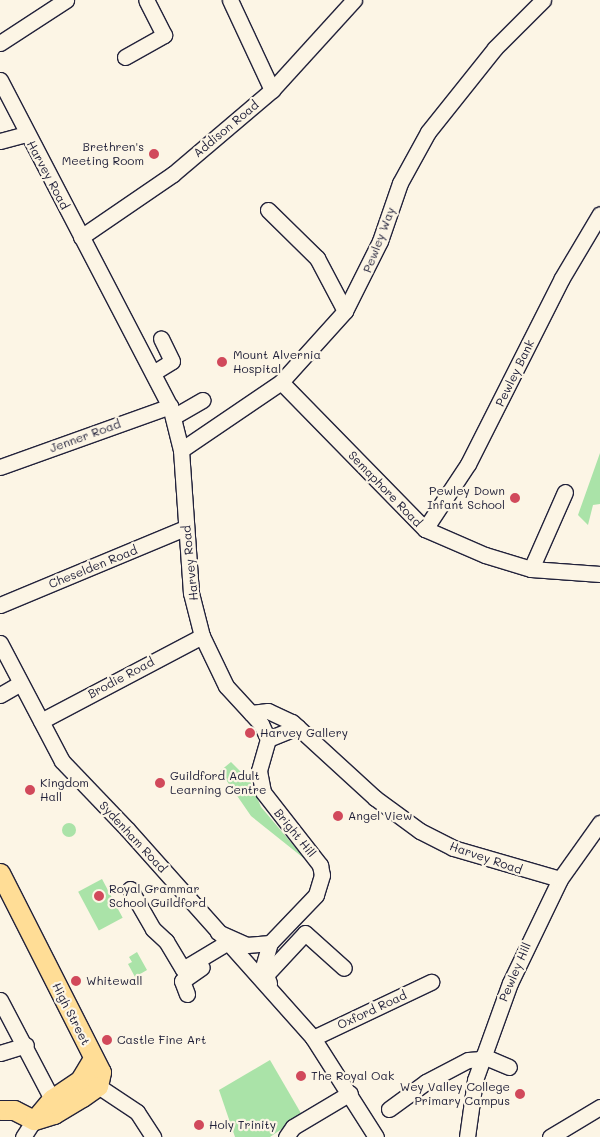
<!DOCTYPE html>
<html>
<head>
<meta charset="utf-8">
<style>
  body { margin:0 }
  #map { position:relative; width:600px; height:1137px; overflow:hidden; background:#fcf5e5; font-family:Mali,sans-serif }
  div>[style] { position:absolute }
  .green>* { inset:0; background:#aae3a8; transform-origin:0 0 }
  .round { border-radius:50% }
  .roads { filter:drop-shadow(1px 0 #22223b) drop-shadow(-1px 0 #22223b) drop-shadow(0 1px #22223b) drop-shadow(0 -1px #22223b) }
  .minor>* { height:15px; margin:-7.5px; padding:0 7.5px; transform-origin:7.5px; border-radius:7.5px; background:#fcf5e5 }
  .major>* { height:19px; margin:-9.5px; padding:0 9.5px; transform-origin:9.5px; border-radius:9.5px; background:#ffdd96 }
  .dots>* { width:14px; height:14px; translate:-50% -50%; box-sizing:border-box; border:2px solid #fcf5e5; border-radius:50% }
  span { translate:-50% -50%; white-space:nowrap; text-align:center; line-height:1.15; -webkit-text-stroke:4.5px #fcf5e5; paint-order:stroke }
  .street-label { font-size:12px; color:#22223b }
  .poi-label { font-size:12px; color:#22223b }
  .right { translate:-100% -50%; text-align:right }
  .left { translate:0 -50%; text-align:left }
</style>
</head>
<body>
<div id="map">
  <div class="green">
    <i style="clip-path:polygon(600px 453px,600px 504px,593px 505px,588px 525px,578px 515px)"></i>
    <i style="clip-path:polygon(231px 762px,250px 781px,261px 807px,306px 860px,251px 816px,220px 771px)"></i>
    <i class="round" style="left:62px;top:823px;width:14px;height:14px"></i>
    <i style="left:102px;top:879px;width:44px;height:27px;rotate:62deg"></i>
    <i style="clip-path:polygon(137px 952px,147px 970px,135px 977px,128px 964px,132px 962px,129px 957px)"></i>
    <i style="clip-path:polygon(270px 1060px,302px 1115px,270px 1137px,235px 1137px,219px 1090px)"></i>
  </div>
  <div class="roads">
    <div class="minor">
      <i style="left:230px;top:0;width:99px;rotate:65deg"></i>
      <i style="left:0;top:43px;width:79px;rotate:-33.1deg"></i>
      <i style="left:125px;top:57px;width:45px;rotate:-29.4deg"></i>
      <i style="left:164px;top:35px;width:39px;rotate:-117deg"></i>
      <i style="left:0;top:80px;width:368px;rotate:62.5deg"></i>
      <i style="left:170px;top:406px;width:45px;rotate:76deg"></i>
      <i style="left:181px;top:450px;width:143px;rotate:86deg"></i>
      <i style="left:191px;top:593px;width:44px;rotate:75.7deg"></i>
      <i style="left:202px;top:636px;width:55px;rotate:64.4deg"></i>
      <i style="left:226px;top:686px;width:52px;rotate:47.4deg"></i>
      <i style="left:261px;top:724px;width:17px;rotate:65deg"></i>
      <i style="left:268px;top:739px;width:33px;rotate:106deg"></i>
      <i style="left:259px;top:771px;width:21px;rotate:79deg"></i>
      <i style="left:263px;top:792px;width:93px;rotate:52deg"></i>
      <i style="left:320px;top:865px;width:10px;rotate:79deg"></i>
      <i style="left:322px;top:875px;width:21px;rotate:107deg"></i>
      <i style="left:316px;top:895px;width:66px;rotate:133.8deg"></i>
      <i style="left:270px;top:943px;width:23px;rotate:175deg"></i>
      <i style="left:247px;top:945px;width:32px;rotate:-156deg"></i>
      <i style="left:0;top:141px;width:27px;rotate:-15deg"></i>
      <i style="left:268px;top:210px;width:69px;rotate:44.4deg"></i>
      <i style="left:317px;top:258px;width:60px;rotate:62.2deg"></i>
      <i style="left:81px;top:237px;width:112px;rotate:-34.4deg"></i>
      <i style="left:173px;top:174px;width:130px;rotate:-40.3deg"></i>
      <i style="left:272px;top:90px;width:122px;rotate:-47.7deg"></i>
      <i style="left:153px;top:373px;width:22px;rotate:-32deg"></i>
      <i style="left:172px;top:361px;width:25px;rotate:-116deg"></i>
      <i style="left:281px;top:382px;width:206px;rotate:45.6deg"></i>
      <i style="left:425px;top:529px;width:65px;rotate:23.4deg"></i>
      <i style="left:485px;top:555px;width:48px;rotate:16.9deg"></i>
      <i style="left:531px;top:569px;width:69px;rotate:4.1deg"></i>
      <i style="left:173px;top:417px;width:34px;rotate:-30deg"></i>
      <i style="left:181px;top:450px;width:121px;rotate:-34.2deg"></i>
      <i style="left:281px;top:382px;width:96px;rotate:-48deg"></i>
      <i style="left:345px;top:311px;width:78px;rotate:-63.4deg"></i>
      <i style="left:380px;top:241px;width:61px;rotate:-71deg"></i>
      <i style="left:400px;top:183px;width:58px;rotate:-61.2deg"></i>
      <i style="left:428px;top:132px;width:107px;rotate:-51.4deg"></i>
      <i style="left:495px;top:48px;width:68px;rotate:-45deg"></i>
      <i style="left:0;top:467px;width:181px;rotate:-19.7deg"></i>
      <i style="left:425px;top:529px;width:78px;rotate:-56.5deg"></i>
      <i style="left:468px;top:464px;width:208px;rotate:-63.2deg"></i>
      <i style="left:562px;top:278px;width:74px;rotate:-59.3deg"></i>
      <i style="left:531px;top:569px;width:84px;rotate:-66.2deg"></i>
      <i style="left:0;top:605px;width:200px;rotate:-22.6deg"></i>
      <i style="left:0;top:643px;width:133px;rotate:62.3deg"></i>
      <i style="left:62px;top:761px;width:94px;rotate:46.3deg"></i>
      <i style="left:127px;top:829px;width:280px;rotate:48.3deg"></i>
      <i style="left:313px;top:1038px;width:117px;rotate:57.5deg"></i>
      <i style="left:0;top:695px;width:22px;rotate:-30deg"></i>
      <i style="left:251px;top:713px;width:17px;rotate:-7deg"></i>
      <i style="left:268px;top:711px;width:26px;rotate:25deg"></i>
      <i style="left:292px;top:722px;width:113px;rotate:42.5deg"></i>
      <i style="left:375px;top:798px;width:56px;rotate:36.3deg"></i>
      <i style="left:420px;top:831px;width:37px;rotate:27deg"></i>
      <i style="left:453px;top:848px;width:111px;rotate:16.2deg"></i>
      <i style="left:41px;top:721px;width:182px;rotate:-27.8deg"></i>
      <i style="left:268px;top:739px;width:32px;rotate:-22deg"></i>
      <i style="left:130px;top:889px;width:46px;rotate:60.1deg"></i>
      <i style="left:153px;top:929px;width:18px;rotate:43deg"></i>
      <i style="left:166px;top:941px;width:33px;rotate:59deg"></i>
      <i style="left:183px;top:969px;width:52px;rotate:-31deg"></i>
      <i style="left:266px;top:975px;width:57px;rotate:-47.1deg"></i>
      <i style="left:305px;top:933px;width:52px;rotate:41.9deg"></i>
      <i style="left:269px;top:983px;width:17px;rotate:-111deg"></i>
      <i style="left:263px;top:967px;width:25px;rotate:-74deg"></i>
      <i style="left:187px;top:994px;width:14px;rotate:-111deg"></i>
      <i style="left:182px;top:981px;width:24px;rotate:-35deg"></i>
      <i style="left:0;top:1000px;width:112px;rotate:62.3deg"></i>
      <i style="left:313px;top:1038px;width:131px;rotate:-25.4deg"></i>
      <i style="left:0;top:1053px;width:27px;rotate:-17deg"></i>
      <i style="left:483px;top:1056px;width:28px;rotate:23deg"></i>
      <i style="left:98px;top:1086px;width:47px;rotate:33.7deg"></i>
      <i style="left:137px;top:1112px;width:30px;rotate:57deg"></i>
      <i style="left:389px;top:1109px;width:46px;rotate:-36.1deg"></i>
      <i style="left:426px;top:1082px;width:47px;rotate:-27.6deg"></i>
      <i style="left:468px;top:1060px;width:14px;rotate:-4deg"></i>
      <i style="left:23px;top:1137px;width:20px;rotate:-57deg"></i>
      <i style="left:286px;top:1137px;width:12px;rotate:-55deg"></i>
      <i style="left:293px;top:1127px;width:66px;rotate:-30.8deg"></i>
      <i style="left:467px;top:1137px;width:58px;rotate:-82deg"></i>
      <i style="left:475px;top:1080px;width:103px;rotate:-70.2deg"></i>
      <i style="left:510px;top:983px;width:115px;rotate:-64.3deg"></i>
      <i style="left:560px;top:879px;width:69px;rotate:-54.5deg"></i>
      <i style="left:550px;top:1137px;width:58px;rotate:-31deg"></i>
    </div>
    <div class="major">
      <i style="left:0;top:873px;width:223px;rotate:63.1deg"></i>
      <i style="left:101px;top:1072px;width:14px;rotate:102deg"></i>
      <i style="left:98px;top:1086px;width:19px;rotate:145deg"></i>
      <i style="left:82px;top:1097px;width:33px;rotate:149deg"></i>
      <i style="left:54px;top:1114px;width:21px;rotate:163deg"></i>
      <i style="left:0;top:1110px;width:14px"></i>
      <i style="left:14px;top:1110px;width:22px;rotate:27deg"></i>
      <i style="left:35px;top:1119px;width:26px;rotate:-50deg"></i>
      <i style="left:52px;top:1099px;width:34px;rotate:-34deg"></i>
      <i style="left:80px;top:1080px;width:26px;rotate:-59deg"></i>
    </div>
  </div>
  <div class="dots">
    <i style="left:154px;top:154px;background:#d1495b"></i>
    <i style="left:222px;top:362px;background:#d1495b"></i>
    <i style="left:515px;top:498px;background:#d1495b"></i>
    <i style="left:250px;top:733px;background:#d1495b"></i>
    <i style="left:160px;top:783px;background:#d1495b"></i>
    <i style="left:30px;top:790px;background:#d1495b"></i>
    <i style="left:338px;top:816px;background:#d1495b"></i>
    <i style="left:99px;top:896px;background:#d1495b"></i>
    <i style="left:76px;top:981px;background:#d1495b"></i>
    <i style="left:107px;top:1040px;background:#d1495b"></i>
    <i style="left:301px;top:1076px;background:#d1495b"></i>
    <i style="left:520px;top:1094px;background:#d1495b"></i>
    <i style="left:199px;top:1125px;background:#d1495b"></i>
  </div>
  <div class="street-label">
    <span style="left:226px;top:129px;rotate:-40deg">Addison Road</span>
    <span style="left:48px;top:175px;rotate:62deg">Harvey Road</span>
    <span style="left:379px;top:240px;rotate:-69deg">Pewley Way</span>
    <span style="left:515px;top:373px;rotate:-64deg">Pewley Bank</span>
    <span style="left:85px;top:436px;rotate:-20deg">Jenner Road</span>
    <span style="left:385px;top:489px;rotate:46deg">Semaphore Road</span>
    <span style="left:190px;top:563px;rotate:-96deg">Harvey Road</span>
    <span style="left:93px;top:567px;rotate:-22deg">Cheselden Road</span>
    <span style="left:121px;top:678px;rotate:-28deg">Brodie Road</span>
    <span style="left:295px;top:833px;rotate:51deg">Bright Hill</span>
    <span style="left:133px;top:837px;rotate:47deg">Sydenham Road</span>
    <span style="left:486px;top:858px;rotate:19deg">Harvey Road</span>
    <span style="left:515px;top:972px;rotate:-67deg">Pewley Hill</span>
    <span style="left:372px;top:1010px;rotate:-25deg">Oxford Road</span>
    <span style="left:71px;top:1014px;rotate:63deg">High Street</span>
  </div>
  <div class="poi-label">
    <span class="right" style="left:144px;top:154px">Brethren's<br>Meeting Room</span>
    <span class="left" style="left:233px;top:362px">Mount Alvernia<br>Hospital</span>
    <span class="right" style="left:505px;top:498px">Pewley Down<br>Infant School</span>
    <span class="left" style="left:260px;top:733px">Harvey Gallery</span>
    <span class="left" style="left:170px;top:783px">Guildford Adult<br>Learning Centre</span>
    <span class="left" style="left:40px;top:790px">Kingdom<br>Hall</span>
    <span class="left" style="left:348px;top:816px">Angel View</span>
    <span class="left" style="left:109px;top:896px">Royal Grammar<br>School Guildford</span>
    <span class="left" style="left:86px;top:981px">Whitewall</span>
    <span class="left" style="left:117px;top:1040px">Castle Fine Art</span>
    <span class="left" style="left:311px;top:1076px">The Royal Oak</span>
    <span class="right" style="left:510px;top:1094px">Wey Valley College<br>Primary Campus</span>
    <span class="left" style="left:209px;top:1125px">Holy Trinity</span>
  </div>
</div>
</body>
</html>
